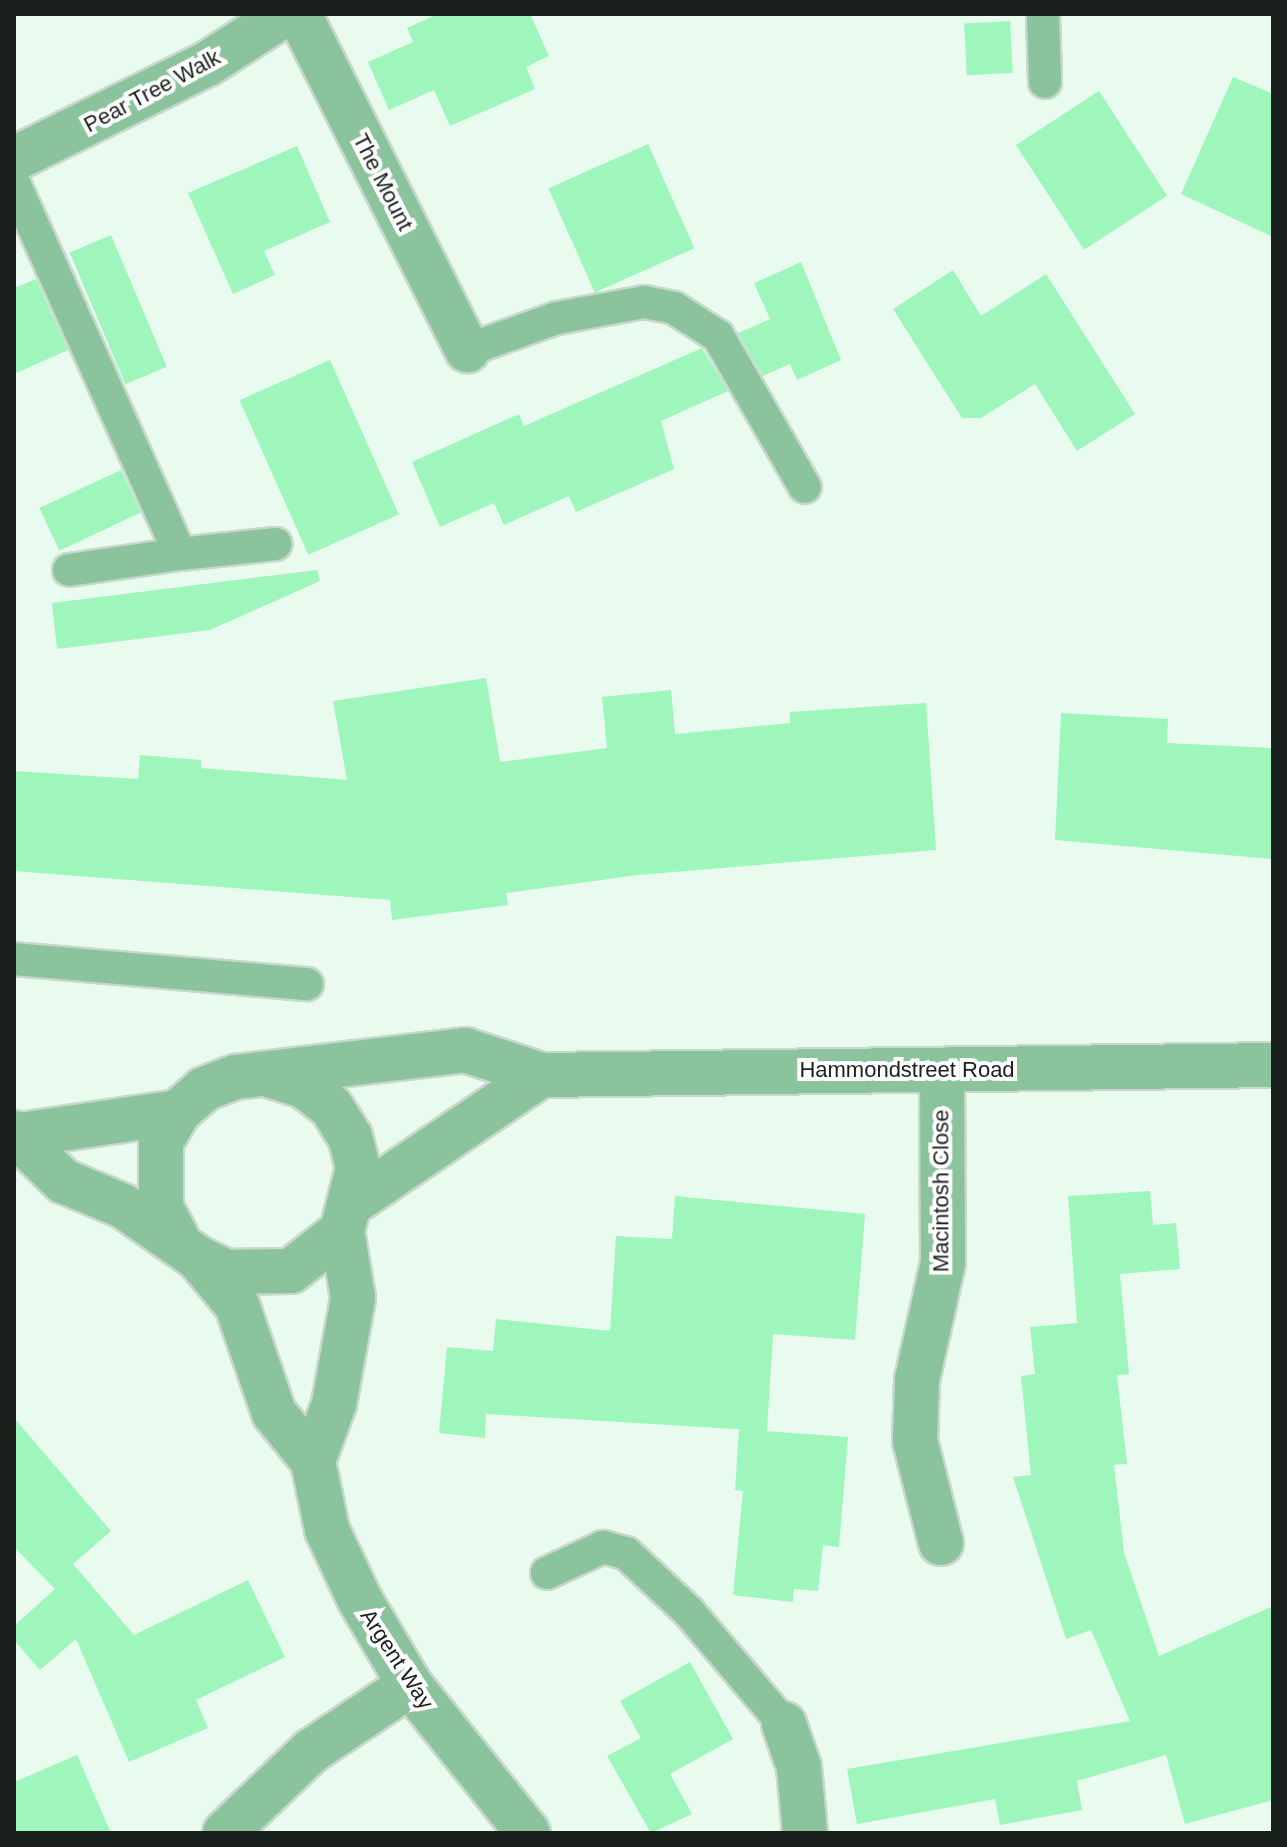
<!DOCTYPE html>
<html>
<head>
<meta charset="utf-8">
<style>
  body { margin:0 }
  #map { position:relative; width:1287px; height:1847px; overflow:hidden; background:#e9fbee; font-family:Helvetica,sans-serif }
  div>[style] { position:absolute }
  .building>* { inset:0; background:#9ef6bd; transform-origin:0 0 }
  .roads { filter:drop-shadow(2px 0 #c8d8cc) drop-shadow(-2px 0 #c8d8cc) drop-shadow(0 2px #c8d8cc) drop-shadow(0 -2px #c8d8cc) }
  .service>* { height:32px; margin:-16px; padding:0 16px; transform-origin:16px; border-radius:16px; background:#8bc39d }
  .minor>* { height:44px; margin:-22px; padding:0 22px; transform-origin:22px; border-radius:22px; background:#8bc39d }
  .tertiary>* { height:44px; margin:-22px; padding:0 22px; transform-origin:22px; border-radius:22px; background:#8bc39d }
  span { translate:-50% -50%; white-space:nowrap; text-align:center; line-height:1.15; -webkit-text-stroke:8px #fff; paint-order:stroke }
  .street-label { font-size:22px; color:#19201b }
  .frame { position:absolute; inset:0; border:16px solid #19201b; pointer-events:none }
</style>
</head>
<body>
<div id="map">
  <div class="building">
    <i style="clip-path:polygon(438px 14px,530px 14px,549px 56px,526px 67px,535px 89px,450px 126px,434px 90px,389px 110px,368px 62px,413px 42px,407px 28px)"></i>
    <i style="left:1010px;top:21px;width:52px;height:46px;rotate:87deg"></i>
    <i style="clip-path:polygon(1233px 77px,1273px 94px,1273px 237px,1181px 194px)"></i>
    <i style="left:1099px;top:91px;width:125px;height:99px;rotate:57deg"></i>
    <i style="left:648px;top:144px;width:114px;height:109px;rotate:66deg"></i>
    <i style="clip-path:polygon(297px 146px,330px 222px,264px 251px,275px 275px,233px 294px,188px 193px)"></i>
    <i style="left:111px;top:235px;width:143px;height:45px;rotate:67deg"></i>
    <i style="clip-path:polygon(801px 262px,841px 360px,797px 380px,790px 364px,763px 376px,738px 333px,770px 319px,754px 283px)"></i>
    <i style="clip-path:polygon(953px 270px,981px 316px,1046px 274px,1135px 414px,1077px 451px,1035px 384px,981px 418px,962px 418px,893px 309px)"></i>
    <i style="clip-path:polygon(36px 279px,68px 350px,14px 374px,14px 288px)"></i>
    <i style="clip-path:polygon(702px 348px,728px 391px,661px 421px,674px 469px,576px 512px,569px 496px,504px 525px,494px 503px,440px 527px,412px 462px,519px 414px,524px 426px)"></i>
    <i style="left:330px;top:360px;width:169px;height:99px;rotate:66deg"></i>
    <i style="left:121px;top:470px;width:47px;height:90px;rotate:65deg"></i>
    <i style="clip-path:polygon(317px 570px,320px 581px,210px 630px,57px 649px,52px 603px)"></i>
    <i style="clip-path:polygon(486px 678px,500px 762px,607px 748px,602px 697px,671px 690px,675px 734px,790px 723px,790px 712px,926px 703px,936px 850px,638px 875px,506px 893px,508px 905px,392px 920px,390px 900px,14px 871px,14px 771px,138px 779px,140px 755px,201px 760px,201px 768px,347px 780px,333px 701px)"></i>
    <i style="clip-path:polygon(1061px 713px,1168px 719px,1167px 743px,1273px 748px,1273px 859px,1055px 840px)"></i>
    <i style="clip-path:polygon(1150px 1191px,1153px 1225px,1176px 1223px,1180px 1269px,1120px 1274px,1129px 1374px,1117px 1375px,1127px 1464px,1114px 1465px,1124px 1553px,1159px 1656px,1273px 1606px,1273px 1800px,1185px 1824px,1166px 1755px,1077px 1781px,1082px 1810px,1000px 1825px,995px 1799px,857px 1824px,847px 1769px,1130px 1721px,1091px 1630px,1066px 1639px,1013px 1477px,1031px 1475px,1021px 1376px,1035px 1374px,1030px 1327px,1077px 1323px,1068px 1196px)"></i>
    <i style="clip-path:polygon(675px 1196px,865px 1214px,855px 1340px,773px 1334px,767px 1431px,486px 1414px,485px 1438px,439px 1433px,447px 1347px,493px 1351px,496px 1319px,610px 1331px,616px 1236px,672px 1239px)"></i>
    <i style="clip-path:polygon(14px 1418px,111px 1531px,73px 1564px,134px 1635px,248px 1580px,285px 1657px,196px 1700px,208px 1728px,129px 1762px,76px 1639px,40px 1670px,14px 1640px,14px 1626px,55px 1589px,14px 1547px)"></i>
    <i style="clip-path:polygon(739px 1429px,848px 1437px,839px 1547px,823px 1545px,818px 1591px,794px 1589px,793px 1602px,733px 1595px,743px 1491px,735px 1490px)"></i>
    <i style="clip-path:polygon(690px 1662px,733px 1739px,670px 1774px,692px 1814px,651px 1833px,607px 1756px,641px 1738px,620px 1701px)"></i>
    <i style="clip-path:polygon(77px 1755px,111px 1833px,14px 1833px,14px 1782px)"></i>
  </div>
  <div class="roads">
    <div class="service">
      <i style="left:1043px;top:14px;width:68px;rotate:88.3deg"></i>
      <i style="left:14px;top:183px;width:406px;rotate:65.9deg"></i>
      <i style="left:180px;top:554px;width:96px;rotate:-6deg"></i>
      <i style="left:467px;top:350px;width:96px;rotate:-19.6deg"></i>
      <i style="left:557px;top:318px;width:88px;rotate:-10.4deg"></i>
      <i style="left:644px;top:302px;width:31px;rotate:11deg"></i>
      <i style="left:674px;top:308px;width:52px;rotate:32.5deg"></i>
      <i style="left:718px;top:336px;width:174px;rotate:60.1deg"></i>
      <i style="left:69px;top:570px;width:112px;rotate:-8.2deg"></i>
      <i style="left:14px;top:959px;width:294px;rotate:4.9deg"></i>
      <i style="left:547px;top:1573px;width:62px;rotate:-24.9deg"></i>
      <i style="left:603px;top:1547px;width:24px;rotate:15deg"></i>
      <i style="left:626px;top:1553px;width:86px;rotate:43.1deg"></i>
      <i style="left:689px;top:1612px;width:147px;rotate:49.7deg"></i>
    </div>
    <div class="minor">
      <i style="left:299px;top:14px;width:376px;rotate:63.4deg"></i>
      <i style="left:14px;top:159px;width:215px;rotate:-26.2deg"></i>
      <i style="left:207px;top:64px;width:93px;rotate:-32.7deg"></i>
      <i style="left:941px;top:1543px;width:105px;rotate:-104.3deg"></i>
      <i style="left:915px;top:1441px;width:61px;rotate:-88.1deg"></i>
      <i style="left:917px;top:1380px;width:120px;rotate:-77.5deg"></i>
      <i style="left:943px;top:1263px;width:190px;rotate:-90.3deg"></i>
      <i style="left:784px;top:1724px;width:46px;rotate:70.8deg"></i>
      <i style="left:799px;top:1767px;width:66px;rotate:84.8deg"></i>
      <i style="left:225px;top:1833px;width:119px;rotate:-43.6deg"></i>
      <i style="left:311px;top:1751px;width:119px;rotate:-33.7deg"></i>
    </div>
    <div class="tertiary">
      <i style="left:14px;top:1133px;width:69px;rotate:44.4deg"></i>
      <i style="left:63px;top:1181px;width:65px;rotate:22.6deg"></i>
      <i style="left:123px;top:1206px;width:91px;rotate:34.7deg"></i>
      <i style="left:198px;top:1258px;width:32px;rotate:26deg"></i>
      <i style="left:227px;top:1272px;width:64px;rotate:-0.9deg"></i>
      <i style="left:291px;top:1271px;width:65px;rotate:-38.1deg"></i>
      <i style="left:342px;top:1231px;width:65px;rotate:-75.7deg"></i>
      <i style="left:358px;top:1168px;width:32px;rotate:-104deg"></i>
      <i style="left:350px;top:1137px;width:36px;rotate:-122deg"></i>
      <i style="left:331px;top:1107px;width:34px;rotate:-142deg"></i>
      <i style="left:304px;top:1086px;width:34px;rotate:-163deg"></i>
      <i style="left:20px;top:1135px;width:160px;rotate:-8.3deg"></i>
      <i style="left:355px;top:1201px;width:225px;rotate:-34.1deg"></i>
      <i style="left:176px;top:1236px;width:32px;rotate:-118deg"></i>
      <i style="left:161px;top:1208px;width:66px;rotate:-90deg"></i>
      <i style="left:161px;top:1142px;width:34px;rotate:-60deg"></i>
      <i style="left:178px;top:1112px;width:35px;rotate:-41deg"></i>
      <i style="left:204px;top:1089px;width:34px;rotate:-21deg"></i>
      <i style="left:236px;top:1077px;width:231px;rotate:-6.7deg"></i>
      <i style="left:465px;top:1050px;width:80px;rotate:18.2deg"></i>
      <i style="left:541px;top:1075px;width:732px;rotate:-0.78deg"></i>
      <i style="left:198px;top:1258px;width:61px;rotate:50.3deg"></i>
      <i style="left:237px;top:1305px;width:114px;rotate:71.1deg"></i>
      <i style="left:274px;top:1413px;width:62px;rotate:50.9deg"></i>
      <i style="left:313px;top:1461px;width:70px;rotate:78.5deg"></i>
      <i style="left:327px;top:1530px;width:77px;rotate:64.8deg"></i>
      <i style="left:360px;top:1600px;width:99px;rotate:59.5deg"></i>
      <i style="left:410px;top:1685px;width:189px;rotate:51.4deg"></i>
      <i style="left:313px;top:1461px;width:61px;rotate:-69.8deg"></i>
      <i style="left:334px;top:1404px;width:108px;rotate:-79.8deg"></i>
      <i style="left:353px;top:1298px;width:68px;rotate:-99.3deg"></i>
    </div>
  </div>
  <div class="street-label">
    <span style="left:152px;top:91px;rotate:-28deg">Pear Tree Walk</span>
    <span style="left:383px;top:182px;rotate:63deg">The Mount</span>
    <span style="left:907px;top:1070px">Hammondstreet Road</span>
    <span style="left:941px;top:1191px;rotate:-90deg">Macintosh Close</span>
    <span style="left:397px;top:1659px;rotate:57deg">Argent Way</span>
  </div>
  <div class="frame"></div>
</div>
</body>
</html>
